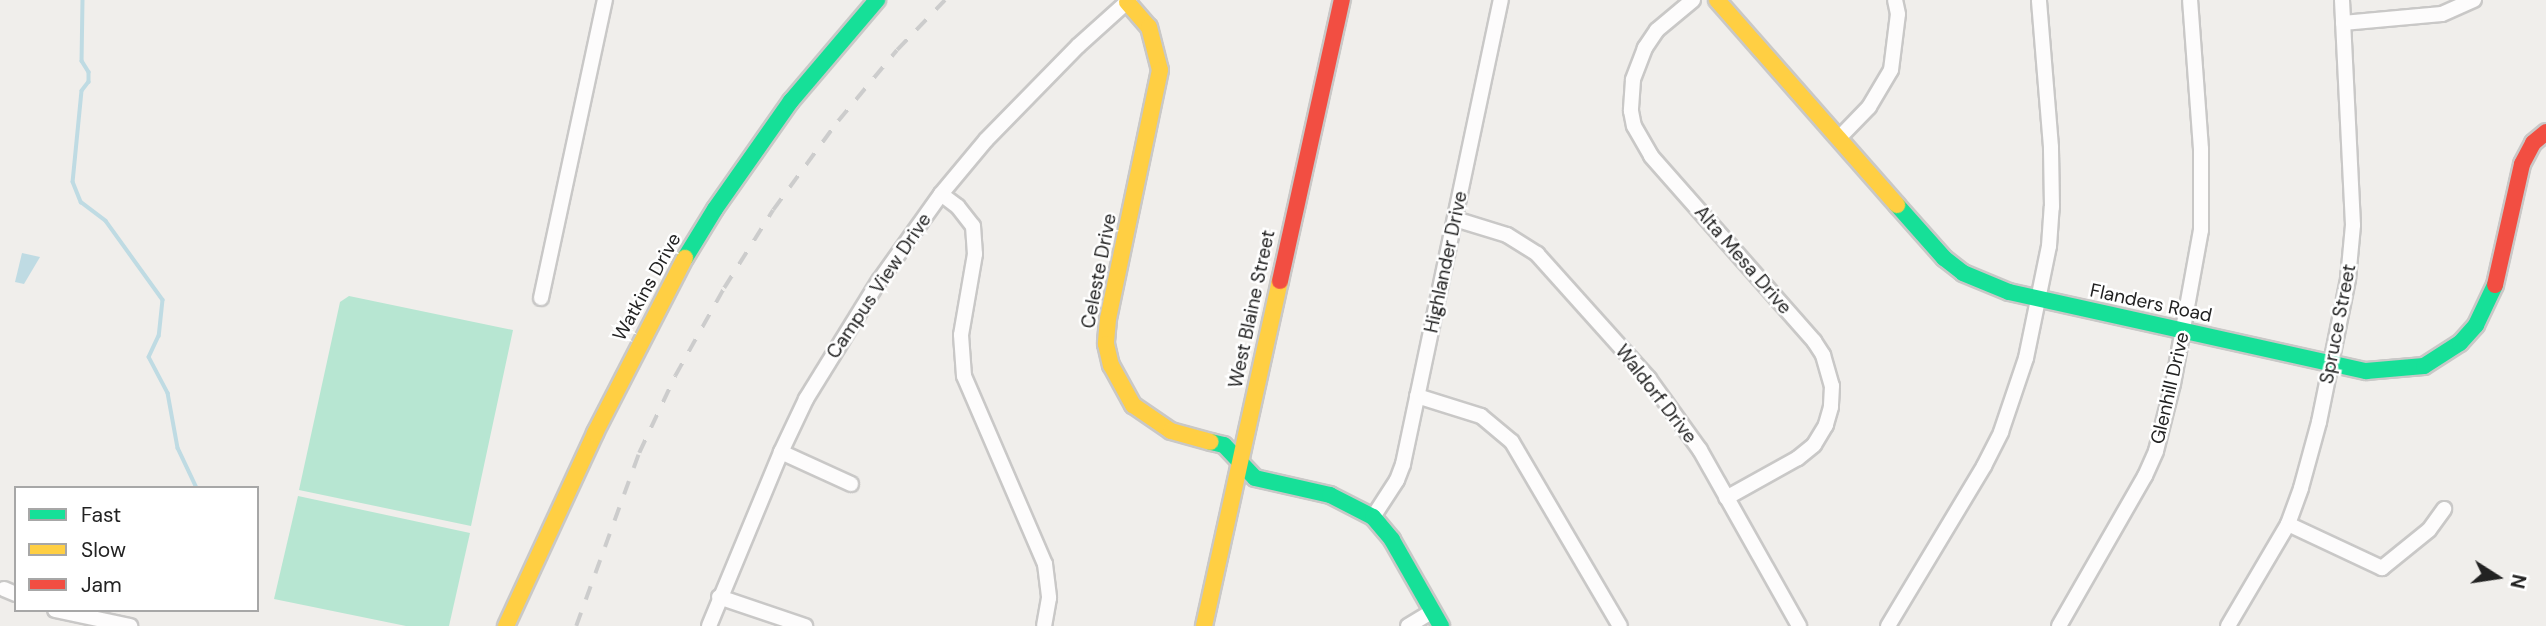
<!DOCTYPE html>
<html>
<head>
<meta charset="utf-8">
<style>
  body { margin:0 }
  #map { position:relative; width:2546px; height:626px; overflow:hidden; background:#f0eeeb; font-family:"DM Sans",sans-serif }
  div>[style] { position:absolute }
  .pitch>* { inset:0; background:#b7e6d2 }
  .water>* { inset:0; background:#bfdbe3 }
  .stream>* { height:3.5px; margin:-1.75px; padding:0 1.75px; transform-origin:1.75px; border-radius:1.75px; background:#bfdbe3 }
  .roads { filter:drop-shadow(2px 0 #c9c8c7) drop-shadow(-2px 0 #c9c8c7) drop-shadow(0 2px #c9c8c7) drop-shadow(0 -2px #c9c8c7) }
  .street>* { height:14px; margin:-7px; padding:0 7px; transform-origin:7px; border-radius:7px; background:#fdfcfc }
  .fast>* { height:16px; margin:-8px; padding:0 8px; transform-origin:8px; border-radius:8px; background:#16e098 }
  .slow>* { height:16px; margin:-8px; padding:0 8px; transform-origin:8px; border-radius:8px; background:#ffcf43 }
  .jam>* { height:16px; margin:-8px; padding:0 8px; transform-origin:8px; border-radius:8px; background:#f24e42 }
  .rail>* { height:3.5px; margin-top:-1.75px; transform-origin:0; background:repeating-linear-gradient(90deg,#ccc 0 14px,transparent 0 28px) }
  span { translate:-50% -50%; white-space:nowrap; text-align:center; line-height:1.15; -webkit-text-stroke:5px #fff; paint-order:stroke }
  .street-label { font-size:19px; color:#222 }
  .legend { position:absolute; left:14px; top:486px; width:245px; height:126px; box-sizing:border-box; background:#fff; border:2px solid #a7a7a7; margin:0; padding:9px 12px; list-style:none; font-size:21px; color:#222 }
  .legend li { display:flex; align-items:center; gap:14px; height:35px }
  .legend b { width:35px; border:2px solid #a7a7a7 }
  .north { position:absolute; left:2462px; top:542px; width:70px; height:70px; -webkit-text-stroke:5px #fff; paint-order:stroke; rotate:102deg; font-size:19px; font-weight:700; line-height:28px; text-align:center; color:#222 }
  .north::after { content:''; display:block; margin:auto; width:24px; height:32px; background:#222; clip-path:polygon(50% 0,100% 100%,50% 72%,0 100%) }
</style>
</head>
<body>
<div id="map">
  <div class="pitch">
    <i style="clip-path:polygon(349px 296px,513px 330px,471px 526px,299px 490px,340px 302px)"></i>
    <i style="clip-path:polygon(298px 496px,470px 533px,449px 626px,406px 626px,274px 599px)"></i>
  </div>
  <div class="water">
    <i style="clip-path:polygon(22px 253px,40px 257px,24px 284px,15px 282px)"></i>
  </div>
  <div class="stream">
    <i style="left:83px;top:0;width:61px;rotate:90.9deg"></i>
    <i style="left:82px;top:61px;width:13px;rotate:58deg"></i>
    <i style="left:89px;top:72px;width:10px;rotate:90deg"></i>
    <i style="left:89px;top:82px;width:11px;rotate:128deg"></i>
    <i style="left:82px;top:91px;width:91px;rotate:95.6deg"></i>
    <i style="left:73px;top:182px;width:22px;rotate:68deg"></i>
    <i style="left:81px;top:202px;width:31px;rotate:37deg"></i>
    <i style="left:106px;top:221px;width:97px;rotate:54.2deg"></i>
    <i style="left:163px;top:300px;width:36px;rotate:96deg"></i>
    <i style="left:159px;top:336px;width:23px;rotate:115deg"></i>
    <i style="left:149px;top:357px;width:41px;rotate:62.2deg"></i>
    <i style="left:168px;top:393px;width:56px;rotate:79.7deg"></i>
    <i style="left:178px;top:448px;width:44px;rotate:64.6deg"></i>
  </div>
  <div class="roads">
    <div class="street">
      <i style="left:1693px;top:0;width:47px;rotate:140.2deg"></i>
      <i style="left:1657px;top:30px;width:22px;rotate:124deg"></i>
      <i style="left:1645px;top:48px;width:34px;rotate:111deg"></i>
      <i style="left:1633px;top:80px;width:31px;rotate:94deg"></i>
      <i style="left:1631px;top:111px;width:15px;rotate:79deg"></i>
      <i style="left:1634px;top:126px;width:34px;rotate:60deg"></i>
      <i style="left:1651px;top:156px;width:247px;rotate:48.6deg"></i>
      <i style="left:1814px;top:341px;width:17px;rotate:57deg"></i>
      <i style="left:1823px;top:355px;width:32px;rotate:74deg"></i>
      <i style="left:1832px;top:386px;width:21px;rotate:93deg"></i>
      <i style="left:1831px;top:407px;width:19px;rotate:106deg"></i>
      <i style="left:1826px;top:425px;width:23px;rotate:121deg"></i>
      <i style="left:1814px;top:445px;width:21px;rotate:141deg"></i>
      <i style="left:1798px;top:458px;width:82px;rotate:150.9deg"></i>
      <i style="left:2343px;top:23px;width:99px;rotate:-5.2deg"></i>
      <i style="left:2442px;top:14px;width:35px;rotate:-24deg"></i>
      <i style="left:1839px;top:138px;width:43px;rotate:-45.9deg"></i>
      <i style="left:1869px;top:107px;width:43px;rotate:-59.3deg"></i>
      <i style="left:1891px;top:70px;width:56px;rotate:-82.9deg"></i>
      <i style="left:1898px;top:14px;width:14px;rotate:-102deg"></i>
      <i style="left:941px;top:194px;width:21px;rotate:37deg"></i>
      <i style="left:958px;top:207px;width:24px;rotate:52deg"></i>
      <i style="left:973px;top:226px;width:28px;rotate:86deg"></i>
      <i style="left:975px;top:254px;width:82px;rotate:99.8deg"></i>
      <i style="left:961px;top:335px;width:41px;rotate:85.8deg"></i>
      <i style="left:964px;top:376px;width:205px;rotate:66.7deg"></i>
      <i style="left:1045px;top:564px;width:34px;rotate:83deg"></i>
      <i style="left:1049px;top:598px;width:28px;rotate:100deg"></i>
      <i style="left:1455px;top:219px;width:54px;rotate:17.1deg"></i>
      <i style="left:1507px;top:235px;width:36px;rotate:32deg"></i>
      <i style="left:1537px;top:254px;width:168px;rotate:48.1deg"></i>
      <i style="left:1649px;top:379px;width:87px;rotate:54.3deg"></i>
      <i style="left:1700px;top:450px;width:202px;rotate:60.6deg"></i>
      <i style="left:541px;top:298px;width:305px;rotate:-77.9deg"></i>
      <i style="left:1417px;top:396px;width:67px;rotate:17.4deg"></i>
      <i style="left:1481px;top:416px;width:40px;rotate:40deg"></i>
      <i style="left:1512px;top:442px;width:213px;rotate:59.6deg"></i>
      <i style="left:781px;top:452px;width:77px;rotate:24.6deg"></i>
      <i style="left:1373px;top:517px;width:44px;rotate:-57deg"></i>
      <i style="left:1397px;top:480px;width:17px;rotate:-69deg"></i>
      <i style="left:1403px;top:464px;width:474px;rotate:-78.1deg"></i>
      <i style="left:2288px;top:524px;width:104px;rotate:25.1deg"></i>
      <i style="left:2382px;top:568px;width:60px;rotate:-39deg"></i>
      <i style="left:2429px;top:530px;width:26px;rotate:-54deg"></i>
      <i style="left:4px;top:589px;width:13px;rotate:23deg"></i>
      <i style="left:719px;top:597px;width:91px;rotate:18.6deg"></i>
      <i style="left:55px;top:610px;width:77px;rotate:12deg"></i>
      <i style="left:709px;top:626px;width:188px;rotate:-67.5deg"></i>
      <i style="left:781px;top:452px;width:59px;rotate:-64.7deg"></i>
      <i style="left:806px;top:399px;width:139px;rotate:-58.3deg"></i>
      <i style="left:879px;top:281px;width:107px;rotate:-54.5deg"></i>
      <i style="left:941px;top:194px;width:70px;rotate:-50.2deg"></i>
      <i style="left:986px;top:140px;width:132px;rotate:-45.6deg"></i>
      <i style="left:1078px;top:46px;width:69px;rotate:-42deg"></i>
      <i style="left:1408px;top:626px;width:29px;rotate:-31deg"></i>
      <i style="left:1888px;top:626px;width:187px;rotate:-59deg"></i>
      <i style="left:1984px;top:466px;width:38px;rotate:-63deg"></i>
      <i style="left:2001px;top:432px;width:78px;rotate:-71.3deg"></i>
      <i style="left:2026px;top:358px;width:114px;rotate:-78.4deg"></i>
      <i style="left:2049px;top:246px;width:39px;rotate:-86deg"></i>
      <i style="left:2052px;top:207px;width:60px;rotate:-91deg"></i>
      <i style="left:2051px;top:147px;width:147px;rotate:-94.7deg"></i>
      <i style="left:2059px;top:626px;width:173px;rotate:-60.2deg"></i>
      <i style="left:2145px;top:476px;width:27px;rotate:-66deg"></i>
      <i style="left:2156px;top:451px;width:69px;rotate:-75.8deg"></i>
      <i style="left:2173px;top:384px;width:157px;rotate:-79.7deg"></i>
      <i style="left:2201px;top:230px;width:81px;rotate:-90deg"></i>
      <i style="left:2201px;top:149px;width:149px;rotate:-94.2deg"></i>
      <i style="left:2228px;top:626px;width:118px;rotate:-59.5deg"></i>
      <i style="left:2288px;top:524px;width:38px;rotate:-70deg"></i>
      <i style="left:2301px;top:488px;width:68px;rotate:-74.7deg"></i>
      <i style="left:2319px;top:422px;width:146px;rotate:-78.5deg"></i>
      <i style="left:2348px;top:279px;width:54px;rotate:-84.7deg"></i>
      <i style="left:2353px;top:225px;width:225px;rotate:-92.8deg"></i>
    </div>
    <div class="fast">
      <i style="left:1897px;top:205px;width:71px;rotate:48.4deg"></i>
      <i style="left:1944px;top:258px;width:24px;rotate:38deg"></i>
      <i style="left:1963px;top:273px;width:50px;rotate:22.4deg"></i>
      <i style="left:2009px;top:292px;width:366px;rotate:12.5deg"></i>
      <i style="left:2366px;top:371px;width:58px;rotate:-4.9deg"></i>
      <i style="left:2424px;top:366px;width:43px;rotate:-32.6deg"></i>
      <i style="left:2460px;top:343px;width:24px;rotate:-48deg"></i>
      <i style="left:2476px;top:325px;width:44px;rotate:-64.6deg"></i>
      <i style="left:685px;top:258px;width:57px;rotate:-58.5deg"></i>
      <i style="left:715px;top:209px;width:132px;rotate:-54.9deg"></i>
      <i style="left:791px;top:101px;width:133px;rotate:-49.6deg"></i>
      <i style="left:1211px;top:442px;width:13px;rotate:13deg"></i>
      <i style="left:1224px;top:445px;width:45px;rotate:46.8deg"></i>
      <i style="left:1255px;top:478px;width:77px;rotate:12.8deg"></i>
      <i style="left:1330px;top:495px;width:48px;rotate:27.1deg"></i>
      <i style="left:1373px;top:517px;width:30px;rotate:50deg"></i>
      <i style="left:1392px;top:540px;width:99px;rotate:60.3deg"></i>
    </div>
    <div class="slow">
      <i style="left:1717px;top:0;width:273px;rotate:48.7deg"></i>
      <i style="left:1127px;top:2px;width:33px;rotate:49deg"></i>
      <i style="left:1149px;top:27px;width:44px;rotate:75.7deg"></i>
      <i style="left:1160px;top:70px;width:254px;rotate:101.8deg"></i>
      <i style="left:1108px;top:319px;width:25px;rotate:95deg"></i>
      <i style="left:1106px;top:344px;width:22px;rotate:77deg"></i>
      <i style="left:1111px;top:365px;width:46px;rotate:61.2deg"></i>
      <i style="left:1133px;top:405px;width:46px;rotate:34.4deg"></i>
      <i style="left:1171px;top:431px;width:41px;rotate:15.4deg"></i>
      <i style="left:506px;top:626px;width:213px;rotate:-65.2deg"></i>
      <i style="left:595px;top:433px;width:197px;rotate:-62.8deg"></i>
      <i style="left:1204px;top:626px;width:353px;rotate:-77.6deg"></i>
    </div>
    <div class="jam">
      <i style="left:1280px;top:281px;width:288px;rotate:-77.6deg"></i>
      <i style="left:2495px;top:285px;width:124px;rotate:-77.4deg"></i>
      <i style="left:2522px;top:164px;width:24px;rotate:-62deg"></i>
      <i style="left:2533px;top:143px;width:17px;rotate:-40deg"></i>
    </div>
  </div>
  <div class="rail">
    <i style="left:576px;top:626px;width:184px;rotate:-70deg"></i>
    <i style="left:639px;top:453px;width:85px;rotate:-64.9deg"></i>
    <i style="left:675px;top:376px;width:101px;rotate:-60.9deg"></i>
    <i style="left:724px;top:288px;width:92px;rotate:-57.9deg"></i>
    <i style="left:773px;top:210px;width:110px;rotate:-53.9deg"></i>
    <i style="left:838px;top:121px;width:92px;rotate:-50.3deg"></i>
    <i style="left:897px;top:50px;width:69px;rotate:-46.2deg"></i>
  </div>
  <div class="street-label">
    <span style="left:1743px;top:260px;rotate:49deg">Alta Mesa Drive</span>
    <span style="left:1446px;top:262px;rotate:-78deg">Highlander Drive</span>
    <span style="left:1099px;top:271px;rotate:-79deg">Celeste Drive</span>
    <span style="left:879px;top:286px;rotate:-56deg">Campus View Drive</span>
    <span style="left:647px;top:287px;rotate:-61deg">Watkins Drive</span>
    <span style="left:2151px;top:303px;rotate:12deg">Flanders Road</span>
    <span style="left:1252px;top:309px;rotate:-78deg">West Blaine Street</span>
    <span style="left:2338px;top:324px;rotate:-79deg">Spruce Street</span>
    <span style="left:2170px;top:388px;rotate:-77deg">Glenhill Drive</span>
    <span style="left:1656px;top:394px;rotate:52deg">Waldorf Drive</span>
  </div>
  <ul class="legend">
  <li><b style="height:9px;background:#16e098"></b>Fast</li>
  <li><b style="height:9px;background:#ffcf43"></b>Slow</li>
  <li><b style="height:9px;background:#f24e42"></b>Jam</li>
  </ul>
  <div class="north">N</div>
</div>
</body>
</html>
